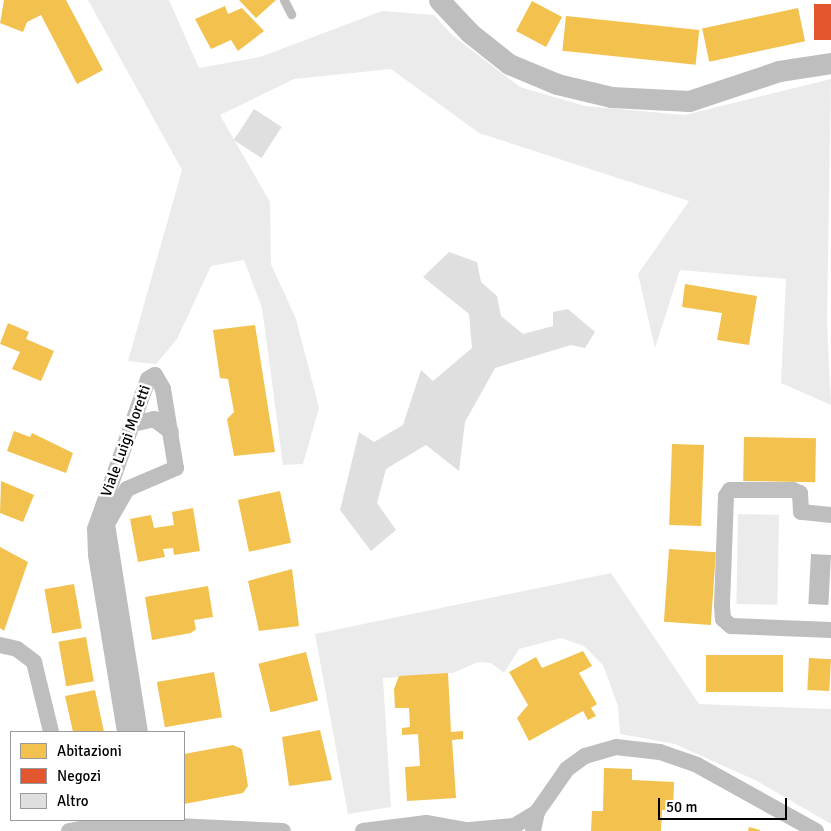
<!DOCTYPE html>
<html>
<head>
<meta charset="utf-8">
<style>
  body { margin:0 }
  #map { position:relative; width:831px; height:831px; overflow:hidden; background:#fff; font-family:Signika,sans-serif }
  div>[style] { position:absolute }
  .green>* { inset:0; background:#ebebeb; transform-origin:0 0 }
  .water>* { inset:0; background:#bebebe; transform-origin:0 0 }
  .homes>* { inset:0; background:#f2c14e; transform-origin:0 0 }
  .shops>* { inset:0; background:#e4572e; transform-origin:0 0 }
  .building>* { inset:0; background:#dfdfdf; transform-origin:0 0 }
  .service>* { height:9px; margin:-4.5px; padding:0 4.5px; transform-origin:4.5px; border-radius:4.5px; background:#bebebe }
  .minor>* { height:16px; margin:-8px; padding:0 8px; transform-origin:8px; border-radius:8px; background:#bebebe }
  .tertiary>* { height:21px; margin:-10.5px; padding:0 10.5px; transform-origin:10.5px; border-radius:10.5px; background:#bebebe }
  span { translate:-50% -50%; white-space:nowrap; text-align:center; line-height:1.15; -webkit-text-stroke:5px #fff; paint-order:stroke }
  .street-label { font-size:15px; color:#000 }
  .legend { position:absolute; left:10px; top:731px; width:175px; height:90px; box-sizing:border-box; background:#fff; border:1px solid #999; margin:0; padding:6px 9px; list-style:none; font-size:15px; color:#000 }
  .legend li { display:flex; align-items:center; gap:10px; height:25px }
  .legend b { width:25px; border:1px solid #999 }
  .scale { position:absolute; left:658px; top:798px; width:129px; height:22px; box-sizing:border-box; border:2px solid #000; border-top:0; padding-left:6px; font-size:15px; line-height:18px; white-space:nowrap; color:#000; -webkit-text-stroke:4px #fff; paint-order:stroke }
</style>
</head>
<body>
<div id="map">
  <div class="green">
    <i style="clip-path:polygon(88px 0,169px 0,199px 68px,260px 57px,382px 11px,434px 15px,452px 35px,520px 87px,585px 106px,685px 115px,831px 79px,827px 322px,831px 405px,781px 383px,786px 279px,680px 270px,655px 348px,638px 274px,689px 201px,479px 133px,391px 69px,294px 79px,220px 115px,270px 202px,271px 264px,296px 319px,319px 408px,303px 464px,283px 465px,262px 308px,244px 260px,211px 266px,177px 339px,156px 364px,128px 361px,182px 170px)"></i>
    <i style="left:738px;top:514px;width:41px;height:90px;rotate:1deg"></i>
    <i style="clip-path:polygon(611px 573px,699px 704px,831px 709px,831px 824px,757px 781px,675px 744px,620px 734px,618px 706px,603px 665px,584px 646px,561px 638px,519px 649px,504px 673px,491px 663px,478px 662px,453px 673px,383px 678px,391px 807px,348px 814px,315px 634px)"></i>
  </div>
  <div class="water">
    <i style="left:811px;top:554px;width:20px;height:50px;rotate:3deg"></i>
  </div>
  <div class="homes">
    <i style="clip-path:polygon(4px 0,66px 0,103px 70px,77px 84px,41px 15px,27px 22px,23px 32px,0 23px)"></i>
    <i style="clip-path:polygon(239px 0,276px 0,256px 18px)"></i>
    <i style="left:532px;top:1px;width:34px;height:34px;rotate:28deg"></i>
    <i style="clip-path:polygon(225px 6px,228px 14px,242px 8px,264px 31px,238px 51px,231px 40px,211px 49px,195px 19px)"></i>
    <i style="left:798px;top:8px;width:34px;height:98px;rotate:78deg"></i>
    <i style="left:566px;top:16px;width:134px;height:35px;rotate:6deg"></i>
    <i style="clip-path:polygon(685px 284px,757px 296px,749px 345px,717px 340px,722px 313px,682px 307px)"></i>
    <i style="clip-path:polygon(8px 323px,29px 332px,26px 339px,54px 351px,41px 381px,12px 369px,20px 352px,0 344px)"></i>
    <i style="clip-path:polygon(255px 325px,275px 452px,234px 456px,227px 419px,234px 412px,228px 379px,220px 378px,213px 330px)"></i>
    <i style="clip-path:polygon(14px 431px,30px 437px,32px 433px,73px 453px,66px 473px,7px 451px)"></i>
    <i style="left:744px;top:437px;width:72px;height:44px;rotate:1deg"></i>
    <i style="left:672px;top:444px;width:32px;height:81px;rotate:2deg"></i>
    <i style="clip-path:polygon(1px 481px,34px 495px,23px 522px,0 513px)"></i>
    <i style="left:280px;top:491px;width:53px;height:43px;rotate:78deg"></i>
    <i style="clip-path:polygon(193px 508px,200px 551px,174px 555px,173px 548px,163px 549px,165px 557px,138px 562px,130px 519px,151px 515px,154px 528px,174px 525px,172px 512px)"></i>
    <i style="clip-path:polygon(0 547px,28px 562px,4px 631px,0 628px)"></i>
    <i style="left:669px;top:549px;width:47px;height:73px;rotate:4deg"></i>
    <i style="clip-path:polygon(292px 569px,299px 626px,259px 631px,248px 581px)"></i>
    <i style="left:74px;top:584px;width:45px;height:30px;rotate:80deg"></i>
    <i style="clip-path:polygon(208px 586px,213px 617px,194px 620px,196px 629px,191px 633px,152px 640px,145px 597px)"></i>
    <i style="left:86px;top:637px;width:45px;height:28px;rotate:80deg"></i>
    <i style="clip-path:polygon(583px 651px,592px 666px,579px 673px,597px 704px,591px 708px,596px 716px,588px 720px,583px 711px,529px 741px,517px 718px,528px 705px,509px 672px,536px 657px,542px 668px)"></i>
    <i style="left:306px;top:652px;width:50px;height:49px;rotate:76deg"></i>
    <i style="left:706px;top:655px;width:77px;height:37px"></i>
    <i style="left:809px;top:658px;width:22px;height:32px;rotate:3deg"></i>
    <i style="left:214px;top:672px;width:46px;height:58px;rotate:80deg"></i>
    <i style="clip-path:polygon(448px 673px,451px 732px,463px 731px,463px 739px,452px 740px,456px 798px,407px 801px,405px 767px,420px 766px,418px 734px,402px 735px,402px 728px,410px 727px,409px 708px,395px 708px,394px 689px,399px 676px)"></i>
    <i style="clip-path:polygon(95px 690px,104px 732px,73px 732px,65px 696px)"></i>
    <i style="clip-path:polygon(320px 730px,332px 780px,289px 786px,282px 737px)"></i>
    <i style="clip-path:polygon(233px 745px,242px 749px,248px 786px,243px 793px,184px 804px,184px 754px)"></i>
    <i style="clip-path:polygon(604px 768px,632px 769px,632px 780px,674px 782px,673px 810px,662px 810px,661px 831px,591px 831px,592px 811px,603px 811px)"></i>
    <i style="clip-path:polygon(749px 827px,760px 830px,760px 831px,748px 831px)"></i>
  </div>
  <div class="shops">
    <i style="left:814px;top:4px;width:17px;height:36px"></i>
  </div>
  <div class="building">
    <i style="left:254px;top:109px;width:33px;height:37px;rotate:33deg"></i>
    <i style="clip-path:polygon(449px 252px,477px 262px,481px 282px,497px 296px,501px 316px,523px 334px,553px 326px,553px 312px,568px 309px,595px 332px,585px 348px,571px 345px,495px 368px,465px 422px,459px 471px,426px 445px,386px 469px,377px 503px,396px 530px,371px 551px,340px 510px,359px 432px,374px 442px,403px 425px,421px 370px,433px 381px,472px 348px,469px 314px,423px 277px)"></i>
  </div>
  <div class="service">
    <i style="left:284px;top:0;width:16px;rotate:63deg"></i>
  </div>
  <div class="minor">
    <i style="left:133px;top:424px;width:22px;rotate:-13deg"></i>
    <i style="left:154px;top:419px;width:21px;rotate:37deg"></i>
    <i style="left:831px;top:515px;width:30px;rotate:-174deg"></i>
    <i style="left:801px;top:512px;width:19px;rotate:-93deg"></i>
    <i style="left:800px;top:493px;width:8px;rotate:-157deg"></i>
    <i style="left:793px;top:490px;width:63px;rotate:180deg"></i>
    <i style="left:730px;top:490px;width:7px;rotate:124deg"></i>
    <i style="left:726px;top:496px;width:110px;rotate:92.1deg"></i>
    <i style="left:722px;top:606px;width:13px;rotate:86deg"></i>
    <i style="left:723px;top:619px;width:11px;rotate:41deg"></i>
    <i style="left:731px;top:626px;width:100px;rotate:2.3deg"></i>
    <i style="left:0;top:645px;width:17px;rotate:13deg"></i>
    <i style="left:17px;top:649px;width:21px;rotate:37deg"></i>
    <i style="left:34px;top:662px;width:72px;rotate:76.3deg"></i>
    <i style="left:125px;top:732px;width:179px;rotate:-99.3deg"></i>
    <i style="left:96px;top:555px;width:26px;rotate:-92deg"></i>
    <i style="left:95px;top:529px;width:159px;rotate:-70.5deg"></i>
    <i style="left:148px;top:379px;width:8px;rotate:-30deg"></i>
    <i style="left:155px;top:375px;width:16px;rotate:60deg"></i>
    <i style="left:163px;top:389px;width:80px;rotate:80.7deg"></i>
    <i style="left:176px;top:468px;width:53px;rotate:156.8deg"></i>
    <i style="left:127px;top:489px;width:40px;rotate:119.7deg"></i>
    <i style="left:107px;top:524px;width:211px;rotate:81deg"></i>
    <i style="left:470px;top:830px;width:44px;rotate:-5.2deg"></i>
    <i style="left:514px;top:826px;width:27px;rotate:-31deg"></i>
    <i style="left:69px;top:831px;width:45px;rotate:-10.3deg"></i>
    <i style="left:113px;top:823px;width:170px;rotate:2.7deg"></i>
    <i style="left:363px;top:831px;width:64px;rotate:-7.2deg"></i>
    <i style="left:426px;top:823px;width:47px;rotate:9.9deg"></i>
    <i style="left:533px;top:831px;width:19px;rotate:-78deg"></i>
    <i style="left:537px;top:812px;width:52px;rotate:-55.1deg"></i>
    <i style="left:567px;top:769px;width:22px;rotate:-36deg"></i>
    <i style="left:585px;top:756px;width:32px;rotate:-16deg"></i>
    <i style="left:616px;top:747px;width:44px;rotate:6.5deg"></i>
    <i style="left:660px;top:752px;width:39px;rotate:19deg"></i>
    <i style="left:697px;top:765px;width:136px;rotate:29deg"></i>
  </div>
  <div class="tertiary">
    <i style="left:439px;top:0;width:45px;rotate:46.8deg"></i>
    <i style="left:470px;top:33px;width:50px;rotate:38.5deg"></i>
    <i style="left:509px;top:64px;width:52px;rotate:22.6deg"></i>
    <i style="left:557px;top:84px;width:56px;rotate:13.5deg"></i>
    <i style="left:611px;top:97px;width:78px;rotate:2.9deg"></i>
    <i style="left:689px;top:101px;width:95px;rotate:-18.4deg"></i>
    <i style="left:779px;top:71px;width:53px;rotate:-8.7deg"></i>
  </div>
  <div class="street-label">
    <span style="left:126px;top:441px;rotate:-70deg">Viale Luigi Moretti</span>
  </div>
  <ul class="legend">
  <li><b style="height:14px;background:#f2c14e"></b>Abitazioni</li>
  <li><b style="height:14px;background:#e4572e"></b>Negozi</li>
  <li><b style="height:14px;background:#dfdfdf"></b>Altro</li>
  </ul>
  <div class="scale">50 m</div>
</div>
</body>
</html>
